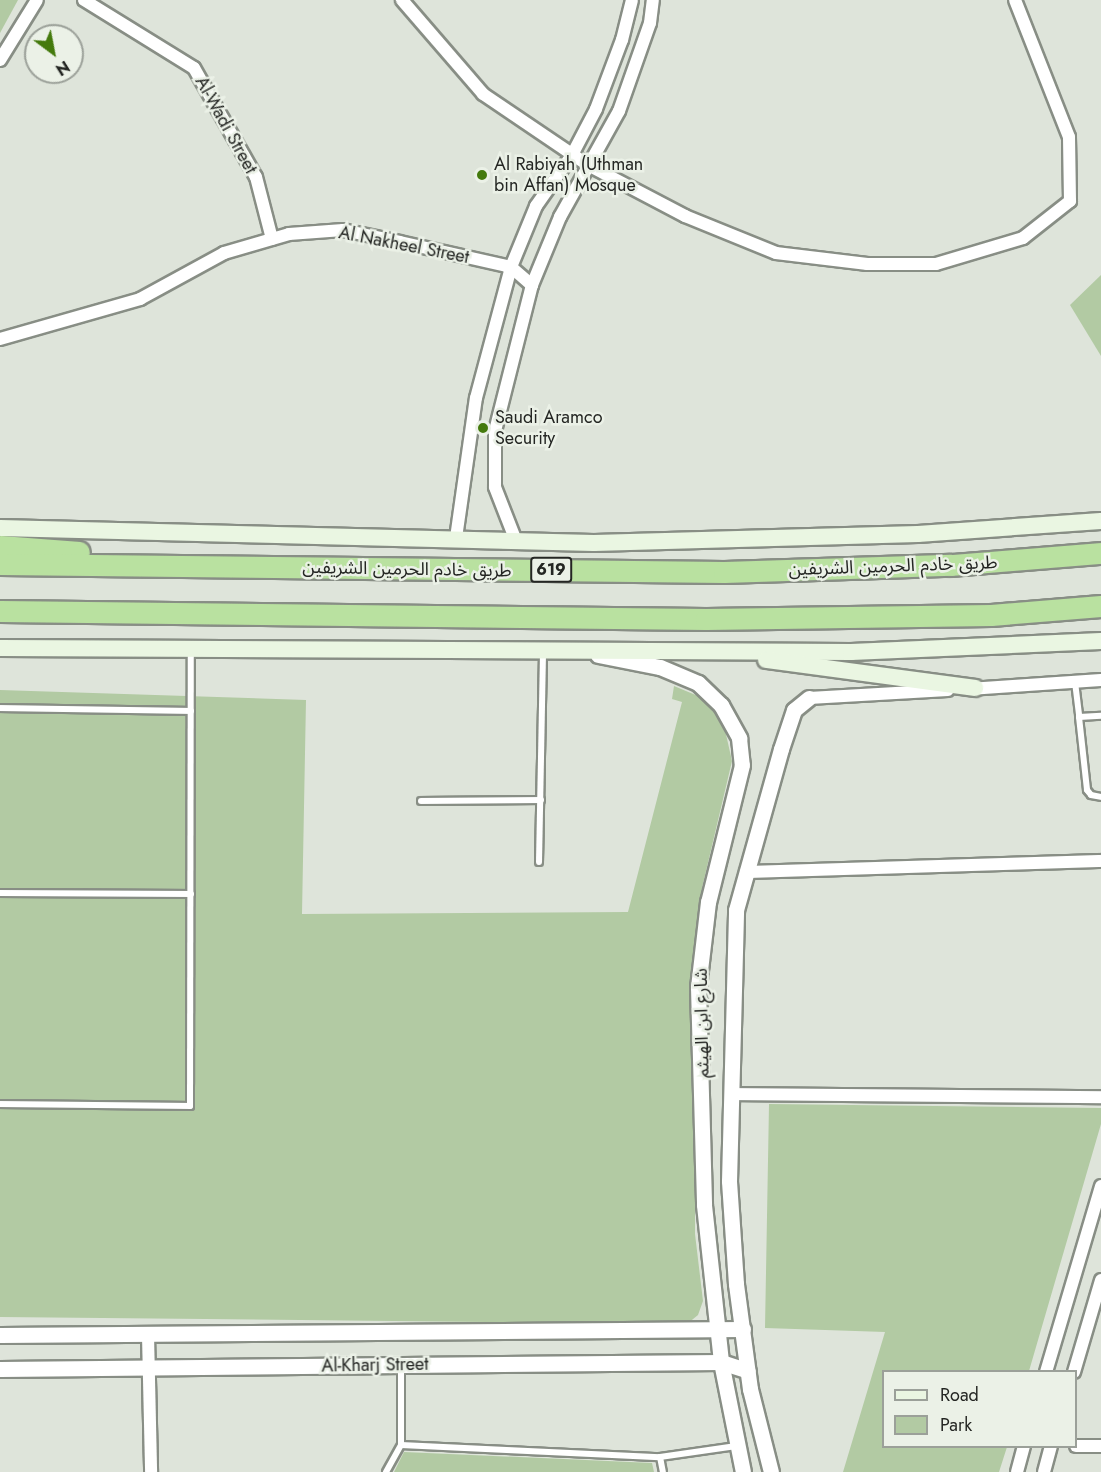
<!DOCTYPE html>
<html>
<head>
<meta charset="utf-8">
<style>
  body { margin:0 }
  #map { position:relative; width:1101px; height:1472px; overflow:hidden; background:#dee4da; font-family:Jost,"Noto Sans Arabic",sans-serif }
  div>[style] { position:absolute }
  .green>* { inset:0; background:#b2caa3 }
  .roads { filter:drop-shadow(2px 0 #888e85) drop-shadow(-2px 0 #888e85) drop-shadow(0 2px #888e85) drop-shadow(0 -2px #888e85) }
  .service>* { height:6px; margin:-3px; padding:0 3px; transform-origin:3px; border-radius:3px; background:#fff }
  .minor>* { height:12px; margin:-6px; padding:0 6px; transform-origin:6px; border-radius:6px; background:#fff }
  .tertiary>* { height:15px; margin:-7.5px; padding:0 7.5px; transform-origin:7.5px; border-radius:7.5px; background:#fff }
  .secondary>* { height:16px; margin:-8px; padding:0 8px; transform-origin:8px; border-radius:8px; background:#eaf6e2 }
  .motorway>* { height:21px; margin:-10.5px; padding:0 10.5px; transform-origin:10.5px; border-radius:10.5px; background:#b9e1a0 }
  .dots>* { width:16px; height:16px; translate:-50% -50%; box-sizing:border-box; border:3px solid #ebf1e7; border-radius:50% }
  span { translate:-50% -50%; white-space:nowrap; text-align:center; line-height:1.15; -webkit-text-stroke:5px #ebf1e7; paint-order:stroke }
  .shield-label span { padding:2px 4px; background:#ebf1e7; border:2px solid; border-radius:4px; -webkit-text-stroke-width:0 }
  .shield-label { font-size:16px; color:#242623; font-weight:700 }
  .street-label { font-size:18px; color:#242623 }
  .poi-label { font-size:18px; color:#242623 }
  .left { translate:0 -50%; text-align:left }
  .legend { position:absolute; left:882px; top:1370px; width:195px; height:78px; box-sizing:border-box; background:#ebf1e7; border:2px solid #9ba099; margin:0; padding:8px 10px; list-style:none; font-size:18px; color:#242623 }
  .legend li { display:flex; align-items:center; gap:12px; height:30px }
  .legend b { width:30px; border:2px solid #9ba099 }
  .north { position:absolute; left:24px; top:24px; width:60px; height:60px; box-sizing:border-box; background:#ebf1e7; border:2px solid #9ba099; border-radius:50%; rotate:148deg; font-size:16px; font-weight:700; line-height:24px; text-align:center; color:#242623 }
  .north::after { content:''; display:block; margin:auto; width:21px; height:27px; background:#447a0d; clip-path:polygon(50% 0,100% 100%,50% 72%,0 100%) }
</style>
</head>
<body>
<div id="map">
  <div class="green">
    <i style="clip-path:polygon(0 0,18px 0,0 33px)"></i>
    <i style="clip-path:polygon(1101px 275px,1101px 356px,1070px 305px)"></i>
    <i style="clip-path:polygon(674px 686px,698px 696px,723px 721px,732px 761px,702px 888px,695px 967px,695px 1234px,703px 1301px,698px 1315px,687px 1324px,0 1317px,0 690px,306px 700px,302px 914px,628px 912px,682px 702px,672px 699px)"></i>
    <i style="clip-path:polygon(769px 1104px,1101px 1108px,1101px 1124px,1029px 1371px,884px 1372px,884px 1446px,1007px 1447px,999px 1472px,843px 1472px,885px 1332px,765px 1328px)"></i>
    <i style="clip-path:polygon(404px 1452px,652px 1463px,654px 1472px,394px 1472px)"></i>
  </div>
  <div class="roads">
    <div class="service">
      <i style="left:1075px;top:682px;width:35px;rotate:83deg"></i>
      <i style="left:1079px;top:717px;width:22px;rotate:-3deg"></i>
      <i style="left:0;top:708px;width:191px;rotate:0.9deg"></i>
      <i style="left:1079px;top:717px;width:73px;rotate:83.7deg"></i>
      <i style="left:1087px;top:790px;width:6px;rotate:51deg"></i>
      <i style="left:1091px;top:795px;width:10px;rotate:11deg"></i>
      <i style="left:421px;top:801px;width:120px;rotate:-0.5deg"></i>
      <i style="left:539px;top:862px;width:211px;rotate:-88.9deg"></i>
      <i style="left:0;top:893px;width:191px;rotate:0.3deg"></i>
      <i style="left:0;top:1104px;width:190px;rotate:0.6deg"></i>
      <i style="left:190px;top:1106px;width:457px;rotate:-89.9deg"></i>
      <i style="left:401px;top:1445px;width:259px;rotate:2.7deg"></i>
      <i style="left:660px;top:1457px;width:77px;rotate:-8.2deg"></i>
      <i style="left:660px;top:1457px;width:15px;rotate:79deg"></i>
      <i style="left:386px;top:1472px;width:31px;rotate:-61deg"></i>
      <i style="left:401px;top:1445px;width:79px;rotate:-90deg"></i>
    </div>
    <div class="minor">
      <i style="left:84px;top:0;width:129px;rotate:31.7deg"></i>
      <i style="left:194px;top:68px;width:125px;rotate:60.4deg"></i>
      <i style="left:256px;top:177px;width:64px;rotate:75.5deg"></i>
      <i style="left:402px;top:0;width:124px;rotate:49.2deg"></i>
      <i style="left:483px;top:94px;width:127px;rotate:34.1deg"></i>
      <i style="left:588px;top:165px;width:110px;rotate:27.7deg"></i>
      <i style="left:685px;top:216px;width:98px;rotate:22.1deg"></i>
      <i style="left:776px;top:253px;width:92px;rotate:6.9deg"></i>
      <i style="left:867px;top:264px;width:69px"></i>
      <i style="left:936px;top:264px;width:91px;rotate:-16.6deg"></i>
      <i style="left:1023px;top:238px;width:60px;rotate:-38.2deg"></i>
      <i style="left:1070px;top:201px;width:64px;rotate:-90.9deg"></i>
      <i style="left:1069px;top:137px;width:147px;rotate:-111.5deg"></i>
      <i style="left:0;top:60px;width:70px;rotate:-58.3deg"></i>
      <i style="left:0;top:339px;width:146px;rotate:-15.9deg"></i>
      <i style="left:140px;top:299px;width:96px;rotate:-28.7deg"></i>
      <i style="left:224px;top:253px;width:68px;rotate:-16.3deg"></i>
      <i style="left:289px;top:234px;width:54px;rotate:-4.2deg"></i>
      <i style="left:343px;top:230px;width:58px;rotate:11.9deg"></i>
      <i style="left:400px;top:242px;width:114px;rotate:12.7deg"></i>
      <i style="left:511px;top:267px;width:28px;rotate:41deg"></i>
      <i style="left:456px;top:538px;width:141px;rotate:-81.9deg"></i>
      <i style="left:476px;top:398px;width:136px;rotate:-75deg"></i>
      <i style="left:511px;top:267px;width:66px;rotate:-67.7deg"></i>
      <i style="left:536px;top:206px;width:62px;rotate:-54.8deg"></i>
      <i style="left:572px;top:155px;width:52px;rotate:-62.4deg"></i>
      <i style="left:596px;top:109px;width:74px;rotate:-69.4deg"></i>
      <i style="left:622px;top:40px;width:41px;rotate:-76deg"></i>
      <i style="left:516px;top:541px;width:58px;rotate:-111.3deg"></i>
      <i style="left:495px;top:487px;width:56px;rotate:-90deg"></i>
      <i style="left:495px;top:431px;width:151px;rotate:-75.8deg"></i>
      <i style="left:532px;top:285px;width:74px;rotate:-67.6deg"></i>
      <i style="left:560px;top:217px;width:121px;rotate:-60.9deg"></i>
      <i style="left:619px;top:111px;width:93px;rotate:-70.6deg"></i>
      <i style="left:650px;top:23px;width:23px;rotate:-83deg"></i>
      <i style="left:969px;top:689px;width:132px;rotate:-3.9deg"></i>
      <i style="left:809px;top:698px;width:139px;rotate:-3.3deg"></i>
      <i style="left:746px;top:872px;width:355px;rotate:-1.8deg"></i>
      <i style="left:731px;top:1094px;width:370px;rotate:0.5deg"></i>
      <i style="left:148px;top:1335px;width:137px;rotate:88.7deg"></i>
      <i style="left:1046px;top:1372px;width:194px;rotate:-73.5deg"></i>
      <i style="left:1074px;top:1372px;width:96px;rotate:-73.6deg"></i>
      <i style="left:1076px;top:1446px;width:25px"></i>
      <i style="left:1017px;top:1472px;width:27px;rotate:-75deg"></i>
      <i style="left:1044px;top:1472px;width:27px;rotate:-75deg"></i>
    </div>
    <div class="tertiary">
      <i style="left:598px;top:655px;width:63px;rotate:11deg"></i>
      <i style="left:660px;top:667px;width:41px;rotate:22.8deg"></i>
      <i style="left:698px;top:683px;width:32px;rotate:44deg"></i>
      <i style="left:721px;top:705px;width:38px;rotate:61deg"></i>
      <i style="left:739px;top:738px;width:27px;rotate:84deg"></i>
      <i style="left:742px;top:765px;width:141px;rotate:103.9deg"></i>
      <i style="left:708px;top:902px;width:86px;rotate:96.7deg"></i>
      <i style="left:698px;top:987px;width:218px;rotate:88.4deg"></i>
      <i style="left:704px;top:1205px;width:158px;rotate:83.8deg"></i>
      <i style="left:721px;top:1362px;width:112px;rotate:78.7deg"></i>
      <i style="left:0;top:1335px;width:743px;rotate:-0.46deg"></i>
      <i style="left:0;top:1369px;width:721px;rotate:-0.56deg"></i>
      <i style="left:721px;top:1362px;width:28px;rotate:18deg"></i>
      <i style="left:771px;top:1472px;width:86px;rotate:-104.2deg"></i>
      <i style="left:750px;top:1389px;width:106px;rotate:-97.6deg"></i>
      <i style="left:736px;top:1284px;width:103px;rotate:-93.9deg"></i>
      <i style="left:729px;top:1181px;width:271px;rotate:-88.5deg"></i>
      <i style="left:736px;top:910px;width:167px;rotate:-74.4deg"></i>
      <i style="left:781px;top:749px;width:41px;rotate:-71.6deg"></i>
      <i style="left:794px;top:710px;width:19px;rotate:-39deg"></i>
    </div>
    <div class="secondary">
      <i style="left:0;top:528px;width:594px;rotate:1.45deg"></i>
      <i style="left:594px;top:543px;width:324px;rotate:-1.6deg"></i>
      <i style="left:918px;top:534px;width:183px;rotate:-4.1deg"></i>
      <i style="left:0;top:648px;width:851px;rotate:0.27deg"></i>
      <i style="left:851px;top:652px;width:250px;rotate:-2.5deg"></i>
      <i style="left:766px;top:660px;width:211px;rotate:7.6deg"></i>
    </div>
    <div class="motorway">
      <i style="left:0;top:546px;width:79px;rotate:4.3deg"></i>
      <i style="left:0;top:564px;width:724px;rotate:0.63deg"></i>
      <i style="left:724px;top:572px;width:227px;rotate:-1.8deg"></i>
      <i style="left:951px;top:565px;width:150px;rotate:-4.6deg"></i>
      <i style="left:0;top:611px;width:706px;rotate:0.65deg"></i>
      <i style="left:706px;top:619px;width:285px;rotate:-0.8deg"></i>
      <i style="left:991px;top:615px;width:110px;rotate:-4.7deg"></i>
    </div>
  </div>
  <div class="dots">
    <i style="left:482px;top:175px;background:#447a0d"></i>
    <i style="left:483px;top:428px;background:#447a0d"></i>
  </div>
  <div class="shield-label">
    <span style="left:551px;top:570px">619</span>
  </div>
  <div class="street-label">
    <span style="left:226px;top:125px;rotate:61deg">Al-Wadi Street</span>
    <span style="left:404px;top:245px;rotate:11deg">Al Nakheel Street</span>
    <span style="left:893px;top:566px;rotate:-2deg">طريق خادم الحرمين الشريفين</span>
    <span style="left:407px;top:569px;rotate:1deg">طريق خادم الحرمين الشريفين</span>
    <span style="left:702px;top:1023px;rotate:-91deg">شارع ابن الهيثم</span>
    <span style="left:375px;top:1365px;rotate:-1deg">Al-Kharj Street</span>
  </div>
  <div class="poi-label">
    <span class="left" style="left:494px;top:175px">Al Rabiyah (Uthman<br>bin Affan) Mosque</span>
    <span class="left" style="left:495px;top:428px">Saudi Aramco<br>Security</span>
  </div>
  <ul class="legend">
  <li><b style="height:8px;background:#eaf6e2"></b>Road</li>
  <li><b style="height:16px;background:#b2caa3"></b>Park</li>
  </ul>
  <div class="north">N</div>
</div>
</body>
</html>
